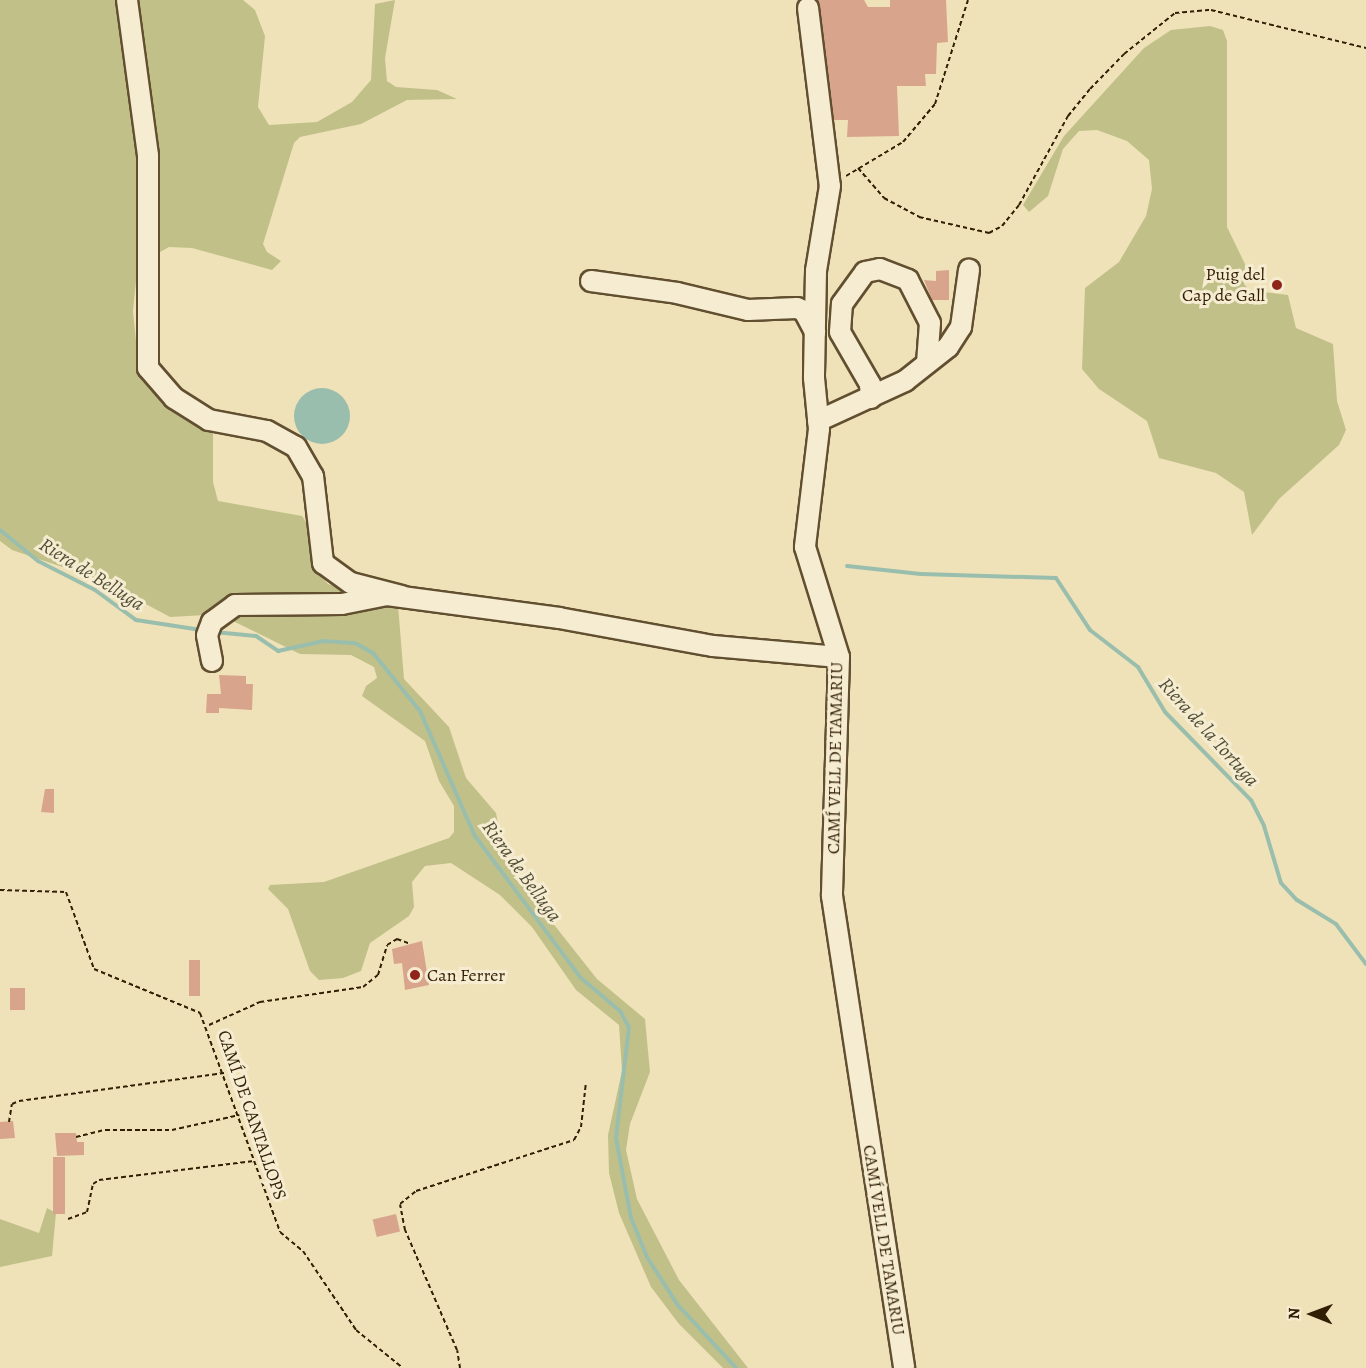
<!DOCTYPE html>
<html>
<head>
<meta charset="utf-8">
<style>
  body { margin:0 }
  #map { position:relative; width:1366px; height:1368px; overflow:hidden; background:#efe2b8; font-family:Alegreya,serif }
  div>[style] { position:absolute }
  .green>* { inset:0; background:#c1c089 }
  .water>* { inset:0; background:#9abead }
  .round { border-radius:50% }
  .stream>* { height:4px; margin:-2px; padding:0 2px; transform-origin:2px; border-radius:2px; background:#9abead }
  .building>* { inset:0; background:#d9a48c; transform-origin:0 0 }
  .path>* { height:2px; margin-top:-1px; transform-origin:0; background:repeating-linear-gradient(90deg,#321e03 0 4.5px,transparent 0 7.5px) }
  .roads { filter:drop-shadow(2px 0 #614f30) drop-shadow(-2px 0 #614f30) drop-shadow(0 2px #614f30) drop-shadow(0 -2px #614f30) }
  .minor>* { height:20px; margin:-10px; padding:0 10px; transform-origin:10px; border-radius:10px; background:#f5ecd1 }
  .dots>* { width:16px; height:16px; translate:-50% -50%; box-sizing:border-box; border:3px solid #f5ecd1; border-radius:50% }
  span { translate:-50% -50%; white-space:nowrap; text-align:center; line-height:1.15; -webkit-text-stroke:6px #f5ecd1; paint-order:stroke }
  .poi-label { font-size:18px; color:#321e03 }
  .right { translate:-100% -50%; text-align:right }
  .left { translate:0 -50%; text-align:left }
  .street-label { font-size:18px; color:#321e03 }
  .water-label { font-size:20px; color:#514e36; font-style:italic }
  .north { position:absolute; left:1282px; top:1284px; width:60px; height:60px; -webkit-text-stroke:4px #f5ecd1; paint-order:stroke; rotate:271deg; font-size:16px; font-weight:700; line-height:24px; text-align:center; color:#321e03 }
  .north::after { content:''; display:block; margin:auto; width:21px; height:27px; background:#321e03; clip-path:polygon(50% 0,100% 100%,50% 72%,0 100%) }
</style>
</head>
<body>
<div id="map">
  <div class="green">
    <i style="clip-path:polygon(0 0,243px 0,255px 10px,265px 36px,258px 107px,269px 125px,317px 122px,352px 102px,371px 80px,375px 4px,395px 0,385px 58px,387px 81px,396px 87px,437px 90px,457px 99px,407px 100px,361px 124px,300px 137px,294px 143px,263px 244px,267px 252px,281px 261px,272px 270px,192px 248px,169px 247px,144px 261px,137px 271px,133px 311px,139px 371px,171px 404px,213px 431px,213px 482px,218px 501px,302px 516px,312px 531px,318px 573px,328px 584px,398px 605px,404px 679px,449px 727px,466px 778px,496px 813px,506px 864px,597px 979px,645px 1019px,650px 1072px,630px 1124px,626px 1150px,637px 1199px,679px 1280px,748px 1368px,723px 1368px,679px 1324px,651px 1287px,619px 1213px,609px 1173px,608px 1135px,622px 1071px,619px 1025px,576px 990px,532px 927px,500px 895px,451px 863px,425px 866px,412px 882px,414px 907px,409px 916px,370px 943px,361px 971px,343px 978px,319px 980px,310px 971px,288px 909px,268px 889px,270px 885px,324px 882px,449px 838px,454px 832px,454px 806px,439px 781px,425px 741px,362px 696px,366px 686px,377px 678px,374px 667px,351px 655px,300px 654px,235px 622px,206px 615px,170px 617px,101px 580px,12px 550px,0 541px)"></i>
    <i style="clip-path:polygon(1210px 26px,1223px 30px,1227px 41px,1227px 227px,1245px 264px,1244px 284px,1249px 290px,1288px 295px,1296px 328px,1333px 344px,1337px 401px,1346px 430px,1339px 445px,1279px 499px,1252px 535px,1244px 492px,1216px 473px,1159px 458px,1147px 421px,1099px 389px,1082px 369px,1085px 288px,1119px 262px,1146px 216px,1152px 189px,1149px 160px,1127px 141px,1097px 130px,1079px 131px,1063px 149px,1048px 196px,1029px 212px,1023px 205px,1064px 136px,1144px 48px,1171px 30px)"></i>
    <i style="clip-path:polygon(47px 1208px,56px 1213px,52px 1256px,0 1267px,0 1219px,39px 1233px)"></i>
  </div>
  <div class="water">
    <i class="round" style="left:294px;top:388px;width:56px;height:56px"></i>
  </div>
  <div class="stream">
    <i style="left:0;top:530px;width:49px;rotate:39.2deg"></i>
    <i style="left:38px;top:561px;width:64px;rotate:27deg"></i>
    <i style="left:95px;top:590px;width:51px;rotate:36.2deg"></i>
    <i style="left:136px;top:620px;width:66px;rotate:8.7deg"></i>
    <i style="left:847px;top:566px;width:74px;rotate:6.2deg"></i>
    <i style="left:921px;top:574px;width:135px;rotate:1.7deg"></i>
    <i style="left:1056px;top:578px;width:62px;rotate:56.8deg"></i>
    <i style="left:1090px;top:630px;width:61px;rotate:37.6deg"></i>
    <i style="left:1138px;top:667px;width:52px;rotate:59deg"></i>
    <i style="left:1165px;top:712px;width:123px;rotate:45.7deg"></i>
    <i style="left:1251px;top:800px;width:29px;rotate:63deg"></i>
    <i style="left:1264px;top:826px;width:59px;rotate:73.4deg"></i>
    <i style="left:1281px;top:883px;width:23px;rotate:47deg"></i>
    <i style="left:1297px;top:900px;width:46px;rotate:31.6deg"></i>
    <i style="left:1336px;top:924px;width:50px;rotate:53.1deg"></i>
    <i style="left:214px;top:632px;width:42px;rotate:5.4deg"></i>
    <i style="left:256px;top:636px;width:27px;rotate:34deg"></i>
    <i style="left:278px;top:651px;width:47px;rotate:-12.3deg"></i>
    <i style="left:324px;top:641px;width:31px;rotate:4deg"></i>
    <i style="left:355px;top:643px;width:21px;rotate:29deg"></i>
    <i style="left:373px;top:653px;width:75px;rotate:51deg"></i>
    <i style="left:420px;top:711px;width:137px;rotate:66.3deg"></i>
    <i style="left:475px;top:836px;width:177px;rotate:53.3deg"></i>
    <i style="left:581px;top:978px;width:51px;rotate:40.2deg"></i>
    <i style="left:620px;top:1011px;width:18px;rotate:61deg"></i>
    <i style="left:629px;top:1027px;width:112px;rotate:96.7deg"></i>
    <i style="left:616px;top:1138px;width:81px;rotate:79.4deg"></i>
    <i style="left:631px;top:1218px;width:42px;rotate:67.7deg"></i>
    <i style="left:647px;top:1257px;width:56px;rotate:57.4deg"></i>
    <i style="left:677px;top:1304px;width:87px;rotate:47.3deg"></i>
  </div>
  <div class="building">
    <i style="clip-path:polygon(817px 0,864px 0,868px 7px,890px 7px,890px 0,946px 0,948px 42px,937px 43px,936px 74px,925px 74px,926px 86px,897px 86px,899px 136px,847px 137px,848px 120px,834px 120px)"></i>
    <i style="clip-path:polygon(949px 270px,949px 300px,932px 300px,924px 280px,936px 281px,936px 271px)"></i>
    <i style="clip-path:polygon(219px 675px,246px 676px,246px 684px,253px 684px,252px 710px,219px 708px,219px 713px,206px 713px,207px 694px,221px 694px)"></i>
    <i style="clip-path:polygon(45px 789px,54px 789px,54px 813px,41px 812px)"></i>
    <i style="clip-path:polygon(422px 941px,429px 985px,405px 990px,402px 963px,394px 964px,392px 949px)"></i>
    <i style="left:189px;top:960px;width:11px;height:36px"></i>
    <i style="left:10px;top:988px;width:15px;height:22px"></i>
    <i style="clip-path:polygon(13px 1121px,15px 1138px,0 1139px,0 1122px)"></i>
    <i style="clip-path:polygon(55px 1133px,76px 1133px,77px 1142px,84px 1142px,84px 1155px,57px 1156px)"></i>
    <i style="left:53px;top:1157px;width:12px;height:57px"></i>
    <i style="left:396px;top:1214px;width:18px;height:24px;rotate:77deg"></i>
  </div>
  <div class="path">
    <i style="left:858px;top:168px;width:40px;rotate:49deg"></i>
    <i style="left:884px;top:198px;width:40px;rotate:28deg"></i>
    <i style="left:919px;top:217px;width:72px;rotate:12.9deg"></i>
    <i style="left:989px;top:233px;width:15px;rotate:-28deg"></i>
    <i style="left:1002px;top:226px;width:27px;rotate:-51deg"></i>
    <i style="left:1019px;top:205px;width:102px;rotate:-61.2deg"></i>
    <i style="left:1068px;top:116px;width:35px;rotate:-51deg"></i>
    <i style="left:1090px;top:89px;width:49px;rotate:-45.8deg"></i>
    <i style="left:1124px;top:54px;width:65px;rotate:-38.8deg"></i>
    <i style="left:1175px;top:13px;width:36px;rotate:-5deg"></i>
    <i style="left:1211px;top:10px;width:160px;rotate:13.8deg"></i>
    <i style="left:846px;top:176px;width:66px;rotate:-30.8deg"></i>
    <i style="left:903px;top:142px;width:50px;rotate:-49.9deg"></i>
    <i style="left:935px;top:104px;width:109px;rotate:-72.4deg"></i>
    <i style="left:0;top:890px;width:66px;rotate:1.7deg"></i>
    <i style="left:66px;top:892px;width:82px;rotate:70deg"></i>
    <i style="left:94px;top:969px;width:115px;rotate:22.5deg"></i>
    <i style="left:200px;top:1013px;width:233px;rotate:69.9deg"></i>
    <i style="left:280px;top:1232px;width:30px;rotate:40deg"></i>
    <i style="left:303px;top:1251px;width:95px;rotate:56.1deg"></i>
    <i style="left:356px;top:1330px;width:60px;rotate:39deg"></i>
    <i style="left:209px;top:1025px;width:56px;rotate:-24.3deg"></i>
    <i style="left:260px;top:1002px;width:104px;rotate:-8.3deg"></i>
    <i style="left:363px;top:987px;width:19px;rotate:-39deg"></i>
    <i style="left:378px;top:975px;width:31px;rotate:-73deg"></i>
    <i style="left:387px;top:945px;width:12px;rotate:-31deg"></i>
    <i style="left:397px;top:939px;width:12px;rotate:20deg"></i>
    <i style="left:9px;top:1122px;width:18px;rotate:-81deg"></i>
    <i style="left:12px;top:1104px;width:8px;rotate:-23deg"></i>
    <i style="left:19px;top:1101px;width:207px;rotate:-7.8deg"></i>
    <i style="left:76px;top:1137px;width:30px;rotate:-14deg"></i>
    <i style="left:105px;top:1130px;width:67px"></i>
    <i style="left:172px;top:1130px;width:69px;rotate:-12.6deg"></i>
    <i style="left:68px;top:1219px;width:20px;rotate:-20deg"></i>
    <i style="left:87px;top:1212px;width:29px;rotate:-78deg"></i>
    <i style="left:93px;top:1184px;width:7px;rotate:-34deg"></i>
    <i style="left:99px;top:1180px;width:156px;rotate:-7deg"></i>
    <i style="left:460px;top:1368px;width:18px;rotate:-99deg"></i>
    <i style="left:457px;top:1350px;width:131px;rotate:-113.4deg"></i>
    <i style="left:405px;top:1230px;width:26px;rotate:-101deg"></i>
    <i style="left:400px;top:1204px;width:21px;rotate:-39deg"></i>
    <i style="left:416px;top:1191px;width:166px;rotate:-17.9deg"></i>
    <i style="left:574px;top:1140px;width:15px;rotate:-62deg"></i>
    <i style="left:581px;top:1127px;width:45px;rotate:-83.7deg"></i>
  </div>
  <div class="roads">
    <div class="minor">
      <i style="left:127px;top:0;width:156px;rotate:82.3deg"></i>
      <i style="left:148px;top:155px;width:213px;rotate:90deg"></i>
      <i style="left:148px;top:368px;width:40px;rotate:49deg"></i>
      <i style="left:174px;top:398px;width:41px;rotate:32.2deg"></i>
      <i style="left:209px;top:420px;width:59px;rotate:10.7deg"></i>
      <i style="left:267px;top:431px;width:33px;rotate:29deg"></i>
      <i style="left:296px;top:447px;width:34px;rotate:60deg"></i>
      <i style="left:313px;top:476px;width:88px;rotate:83.4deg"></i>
      <i style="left:323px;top:563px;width:34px;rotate:36deg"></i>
      <i style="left:351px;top:583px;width:53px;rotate:14.3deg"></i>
      <i style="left:808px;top:8px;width:179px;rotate:83deg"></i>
      <i style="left:830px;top:186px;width:86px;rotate:99.4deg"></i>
      <i style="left:816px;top:271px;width:107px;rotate:91.1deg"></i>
      <i style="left:814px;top:378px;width:51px;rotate:84.4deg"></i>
      <i style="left:819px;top:429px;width:119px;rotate:96.8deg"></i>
      <i style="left:805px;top:547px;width:115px;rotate:72.8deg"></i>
      <i style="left:839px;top:657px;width:239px;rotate:91.7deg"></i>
      <i style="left:832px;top:896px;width:477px;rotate:81.3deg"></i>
      <i style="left:591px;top:281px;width:87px;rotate:7.9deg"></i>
      <i style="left:677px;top:293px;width:73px;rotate:13.5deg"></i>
      <i style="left:748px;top:310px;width:49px;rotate:-2.3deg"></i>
      <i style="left:797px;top:308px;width:8px;rotate:23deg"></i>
      <i style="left:804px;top:311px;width:24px;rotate:62deg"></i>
      <i style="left:871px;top:398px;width:14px;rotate:-94deg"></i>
      <i style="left:870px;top:384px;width:60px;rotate:-120deg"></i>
      <i style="left:840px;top:332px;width:28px;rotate:-86deg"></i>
      <i style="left:842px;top:304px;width:39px;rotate:-54deg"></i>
      <i style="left:865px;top:272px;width:15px;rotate:-11deg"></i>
      <i style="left:880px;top:269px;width:30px;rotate:21deg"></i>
      <i style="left:908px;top:280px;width:48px;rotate:62.9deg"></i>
      <i style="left:930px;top:323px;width:40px;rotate:94.3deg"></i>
      <i style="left:818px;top:421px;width:96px;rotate:-24.7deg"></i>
      <i style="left:905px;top:381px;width:55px;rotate:-38.3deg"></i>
      <i style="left:948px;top:347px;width:24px;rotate:-57deg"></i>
      <i style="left:961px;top:327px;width:58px;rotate:-82deg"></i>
      <i style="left:212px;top:661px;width:26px;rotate:-101deg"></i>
      <i style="left:207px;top:635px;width:14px;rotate:-69deg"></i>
      <i style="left:212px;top:622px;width:29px;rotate:-36deg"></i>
      <i style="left:235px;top:605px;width:107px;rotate:-0.5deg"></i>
      <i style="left:342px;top:604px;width:46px;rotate:-11.3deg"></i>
      <i style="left:387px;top:595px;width:174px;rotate:7.6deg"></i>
      <i style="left:559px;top:618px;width:157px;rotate:10.3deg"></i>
      <i style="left:713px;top:646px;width:126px;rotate:5deg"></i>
    </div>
  </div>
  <div class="dots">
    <i style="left:1277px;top:285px;background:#8f2418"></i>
    <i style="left:415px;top:975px;background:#8f2418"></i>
  </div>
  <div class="poi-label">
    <span class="right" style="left:1265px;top:285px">Puig del<br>Cap de Gall</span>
    <span class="left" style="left:427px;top:975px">Can Ferrer</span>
  </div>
  <div class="street-label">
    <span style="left:835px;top:758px;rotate:-89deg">CAMÍ VELL DE TAMARIU</span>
    <span style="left:252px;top:1115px;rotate:71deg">CAMÍ DE CANTALLOPS</span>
    <span style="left:884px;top:1240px;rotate:81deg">CAMÍ VELL DE TAMARIU</span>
  </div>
  <div class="water-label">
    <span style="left:92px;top:574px;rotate:32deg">Riera de Belluga</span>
    <span style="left:1209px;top:732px;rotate:48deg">Riera de la Tortuga</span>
    <span style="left:522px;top:871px;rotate:54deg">Riera de Belluga</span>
  </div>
  <div class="north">N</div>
</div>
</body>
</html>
